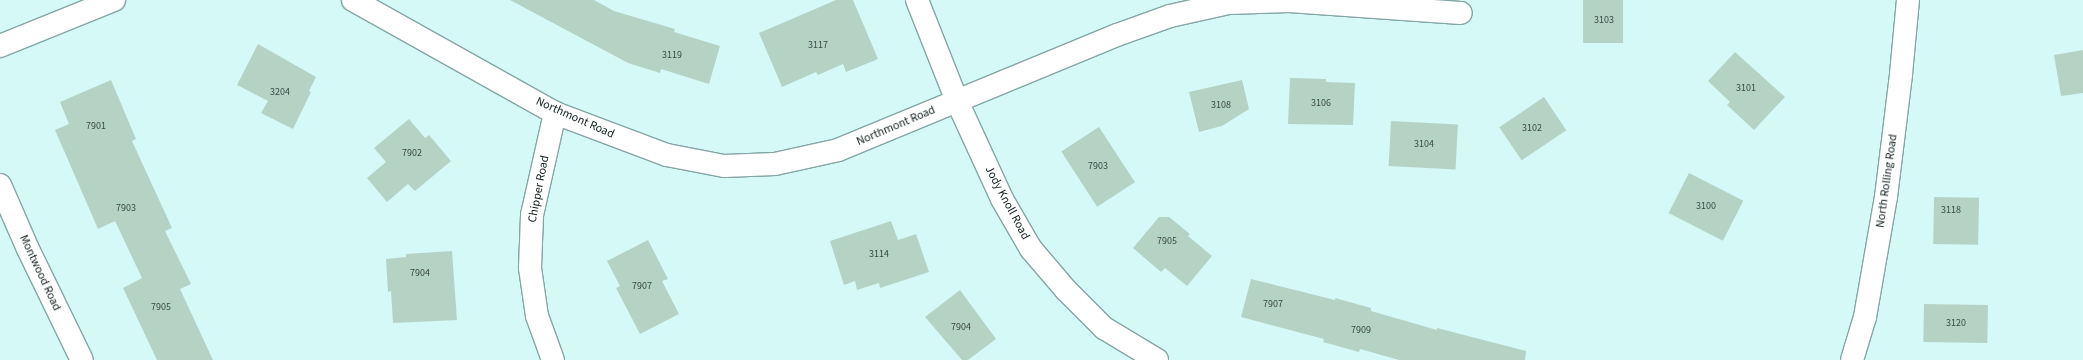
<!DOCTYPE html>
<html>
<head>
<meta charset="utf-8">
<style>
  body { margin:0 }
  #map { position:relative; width:2083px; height:360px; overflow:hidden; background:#d5f9f7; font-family:"Source Sans 3",sans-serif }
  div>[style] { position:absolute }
  .building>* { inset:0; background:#b5d3c5; transform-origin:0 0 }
  .roads { filter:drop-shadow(1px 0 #84a6a4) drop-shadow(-1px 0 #84a6a4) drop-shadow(0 1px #84a6a4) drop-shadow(0 -1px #84a6a4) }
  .street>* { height:22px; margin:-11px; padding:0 11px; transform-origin:11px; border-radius:11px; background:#fff }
  .primary>* { height:22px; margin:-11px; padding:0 11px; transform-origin:11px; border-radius:11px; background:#fff }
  span { translate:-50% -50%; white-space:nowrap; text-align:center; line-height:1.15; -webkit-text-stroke:3px #fff; paint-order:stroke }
  .number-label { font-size:10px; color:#394a47 }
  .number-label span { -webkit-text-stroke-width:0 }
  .street-label { font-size:12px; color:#101d1d }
</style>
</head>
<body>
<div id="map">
  <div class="building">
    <i style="clip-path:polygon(510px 0,594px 0,614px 11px,675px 29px,674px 32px,720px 46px,709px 84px,661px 69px,660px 73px,628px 63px)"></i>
    <i style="clip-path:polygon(836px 0,853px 0,878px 59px,846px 72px,843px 64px,818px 75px,816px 72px,782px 87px,759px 33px)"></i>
    <i style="left:1583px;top:0;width:40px;height:43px"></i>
    <i style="clip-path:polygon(258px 44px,316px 77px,309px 91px,311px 92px,293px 129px,261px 113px,268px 101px,237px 85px)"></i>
    <i style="clip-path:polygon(2083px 50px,2083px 93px,2061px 96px,2054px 55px)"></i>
    <i style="clip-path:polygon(1735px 52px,1785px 97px,1754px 130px,1727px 105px,1730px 102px,1708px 81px)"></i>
    <i style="clip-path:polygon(1290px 78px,1326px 79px,1326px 82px,1355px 83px,1353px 125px,1288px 124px)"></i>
    <i style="clip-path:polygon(111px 80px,136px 139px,132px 141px,172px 228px,165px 231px,191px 284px,180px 289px,213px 360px,157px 360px,123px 288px,142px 278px,115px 221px,98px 229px,55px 130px,69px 124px,60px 102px)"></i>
    <i style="clip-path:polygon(1242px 80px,1249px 109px,1222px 126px,1199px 132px,1189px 92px)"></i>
    <i style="left:1544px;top:97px;width:40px;height:54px;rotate:56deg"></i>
    <i style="clip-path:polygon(409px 119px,425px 138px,429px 135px,451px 161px,415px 191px,408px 184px,387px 202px,367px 178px,386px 162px,374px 148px)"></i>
    <i style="left:1391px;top:121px;width:67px;height:45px;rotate:3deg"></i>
    <i style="left:1099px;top:127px;width:66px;height:45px;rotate:57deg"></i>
    <i style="left:1689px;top:173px;width:61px;height:45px;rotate:27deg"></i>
    <i style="left:1934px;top:197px;width:45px;height:47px;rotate:1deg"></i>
    <i style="clip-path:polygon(1159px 217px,1169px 217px,1190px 234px,1188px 236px,1212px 256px,1187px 286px,1165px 268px,1161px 272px,1133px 248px)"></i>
    <i style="clip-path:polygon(891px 221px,898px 240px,916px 234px,929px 272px,880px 288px,879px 283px,857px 290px,855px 281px,844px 285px,830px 241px)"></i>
    <i style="clip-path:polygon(648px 240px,668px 279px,662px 281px,679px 314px,640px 334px,616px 288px,620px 286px,607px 261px)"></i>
    <i style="clip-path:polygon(452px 251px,457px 320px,393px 323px,391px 291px,388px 292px,386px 259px,406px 257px,406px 254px)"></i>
    <i style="clip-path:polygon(1251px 279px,1335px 300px,1335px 298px,1371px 308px,1371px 311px,1437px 330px,1437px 328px,1526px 351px,1525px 360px,1399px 360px,1360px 349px,1359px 352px,1323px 342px,1324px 339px,1241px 317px)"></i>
    <i style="clip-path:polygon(960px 290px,996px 339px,968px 360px,962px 360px,925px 317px)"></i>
    <i style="left:1924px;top:304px;width:64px;height:38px;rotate:1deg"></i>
  </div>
  <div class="roads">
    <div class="street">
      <i style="left:353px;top:0;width:231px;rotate:29.2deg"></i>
      <i style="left:555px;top:113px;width:120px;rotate:20.6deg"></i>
      <i style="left:667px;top:155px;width:58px;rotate:10.9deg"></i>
      <i style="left:724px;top:166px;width:51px;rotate:-2.2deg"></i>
      <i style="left:775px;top:164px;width:65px;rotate:-12.5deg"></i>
      <i style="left:838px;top:150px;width:302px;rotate:-22.4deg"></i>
      <i style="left:1117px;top:35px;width:56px;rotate:-19.7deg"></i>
      <i style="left:1170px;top:16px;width:60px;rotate:-12.4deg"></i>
      <i style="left:1229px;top:3px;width:60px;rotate:-1.9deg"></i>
      <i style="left:1289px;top:1px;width:172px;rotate:4deg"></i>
      <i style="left:917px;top:0;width:109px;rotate:68.4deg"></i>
      <i style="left:957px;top:101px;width:108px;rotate:65.3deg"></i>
      <i style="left:1002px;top:199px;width:58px;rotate:59.9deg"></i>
      <i style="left:1031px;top:249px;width:54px;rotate:49.5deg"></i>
      <i style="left:1066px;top:290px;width:54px;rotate:45deg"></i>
      <i style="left:1104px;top:328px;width:62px;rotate:31.1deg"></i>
      <i style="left:0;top:46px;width:123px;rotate:-22deg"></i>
      <i style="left:0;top:185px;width:70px;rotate:66.4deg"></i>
      <i style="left:28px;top:249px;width:123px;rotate:64.1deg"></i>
      <i style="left:553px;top:360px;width:47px;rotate:-110deg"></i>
      <i style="left:537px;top:316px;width:49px;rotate:-98.3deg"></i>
      <i style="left:530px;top:268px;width:53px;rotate:-87.8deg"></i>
      <i style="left:532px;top:215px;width:105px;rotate:-77.3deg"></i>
    </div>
    <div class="primary">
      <i style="left:1852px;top:360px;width:45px;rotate:-73.2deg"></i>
      <i style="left:1865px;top:317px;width:122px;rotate:-80.1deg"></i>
      <i style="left:1886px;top:197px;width:124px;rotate:-83deg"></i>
      <i style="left:1901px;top:74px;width:74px;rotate:-84.6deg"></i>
    </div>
  </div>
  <div class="number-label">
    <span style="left:1604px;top:21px">3103</span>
    <span style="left:818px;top:46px">3117</span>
    <span style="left:672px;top:56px">3119</span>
    <span style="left:1746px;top:89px">3101</span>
    <span style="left:280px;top:93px">3204</span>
    <span style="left:1321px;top:104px">3106</span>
    <span style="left:1221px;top:106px">3108</span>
    <span style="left:96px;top:127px">7901</span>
    <span style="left:1532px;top:129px">3102</span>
    <span style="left:1424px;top:145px">3104</span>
    <span style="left:412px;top:154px">7902</span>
    <span style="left:1098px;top:167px">7903</span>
    <span style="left:1706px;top:207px">3100</span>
    <span style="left:126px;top:209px">7903</span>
    <span style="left:1951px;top:211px">3118</span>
    <span style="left:1167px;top:242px">7905</span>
    <span style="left:879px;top:255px">3114</span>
    <span style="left:420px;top:274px">7904</span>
    <span style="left:642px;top:287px">7907</span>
    <span style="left:1273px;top:305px">7907</span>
    <span style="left:161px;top:308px">7905</span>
    <span style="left:1956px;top:324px">3120</span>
    <span style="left:961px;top:328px">7904</span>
    <span style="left:1361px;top:331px">7909</span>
  </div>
  <div class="street-label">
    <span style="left:575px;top:118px;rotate:24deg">Northmont Road</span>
    <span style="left:896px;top:126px;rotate:-23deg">Northmont Road</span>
    <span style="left:1887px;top:181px;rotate:-82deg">North Rolling Road</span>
    <span style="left:539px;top:189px;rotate:-79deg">Chipper Road</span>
    <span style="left:1007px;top:203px;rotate:62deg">Jody Knoll Road</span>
    <span style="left:40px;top:273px;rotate:65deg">Montwood Road</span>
  </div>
</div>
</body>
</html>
